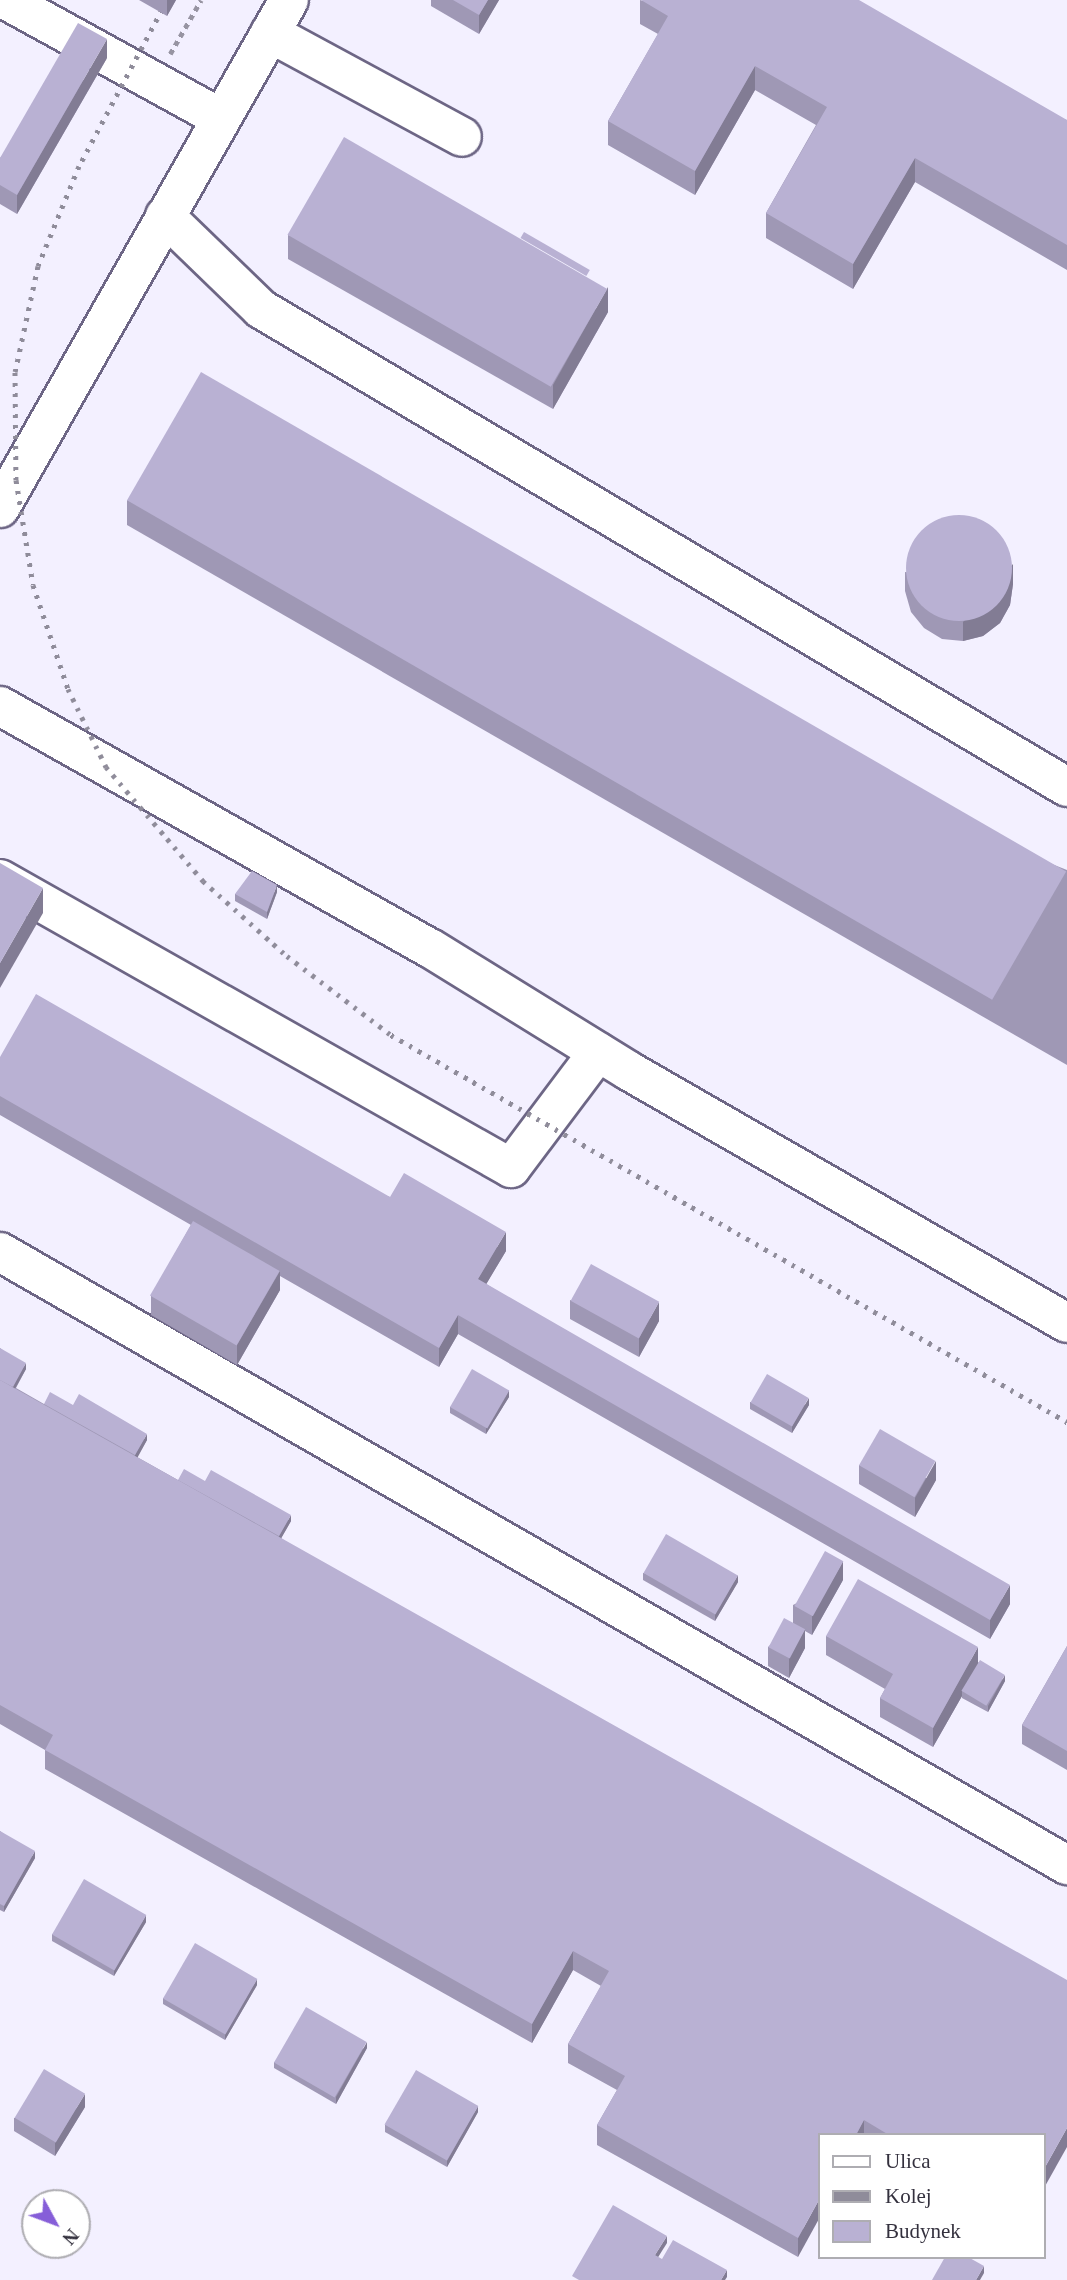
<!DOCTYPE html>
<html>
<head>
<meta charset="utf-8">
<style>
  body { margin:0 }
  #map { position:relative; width:1067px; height:2280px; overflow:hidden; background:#f3f0ff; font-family:Georgia,serif }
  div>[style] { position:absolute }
  .path>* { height:4.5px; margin-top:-2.25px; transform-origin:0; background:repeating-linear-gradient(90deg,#9794a2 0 5px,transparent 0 10px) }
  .roads { filter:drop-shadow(2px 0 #6d6685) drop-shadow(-2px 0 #6d6685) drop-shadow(0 2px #6d6685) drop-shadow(0 -2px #6d6685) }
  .minor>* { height:38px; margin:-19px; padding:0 19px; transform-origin:19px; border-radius:19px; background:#fff }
  .rail>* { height:5px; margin-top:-2.5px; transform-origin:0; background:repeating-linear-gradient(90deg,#8f8c9a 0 3.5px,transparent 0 10.5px) }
  .wall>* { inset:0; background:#9f98b5 }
  .shaded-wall>* { inset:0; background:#827c94 }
  .building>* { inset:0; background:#b9b1d3; transform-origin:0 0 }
  .round { border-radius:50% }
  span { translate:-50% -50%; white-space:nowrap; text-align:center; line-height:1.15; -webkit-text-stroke:5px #fff; paint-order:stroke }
  .legend { position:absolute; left:818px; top:2133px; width:228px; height:126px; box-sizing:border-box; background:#fff; border:2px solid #aeadb2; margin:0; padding:9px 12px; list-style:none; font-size:21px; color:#34313e }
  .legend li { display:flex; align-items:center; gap:14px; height:35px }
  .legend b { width:35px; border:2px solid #aeadb2 }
  .north { position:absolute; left:21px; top:2189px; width:70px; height:70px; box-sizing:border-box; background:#fff; border:2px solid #aeadb2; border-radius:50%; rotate:131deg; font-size:19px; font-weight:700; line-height:28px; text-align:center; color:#34313e }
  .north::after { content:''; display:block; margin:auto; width:24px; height:32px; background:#865ed8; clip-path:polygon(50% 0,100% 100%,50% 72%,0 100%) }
</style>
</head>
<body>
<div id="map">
  <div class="path">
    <i style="left:170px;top:54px;width:62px;rotate:-60.1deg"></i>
  </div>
  <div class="roads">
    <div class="minor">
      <i style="left:6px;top:0;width:245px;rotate:28.8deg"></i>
      <i style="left:270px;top:33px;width:218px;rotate:28.4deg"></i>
      <i style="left:165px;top:216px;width:134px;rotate:44.1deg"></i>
      <i style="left:261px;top:309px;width:937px;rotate:30.67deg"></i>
      <i style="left:0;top:508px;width:584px;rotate:-60.36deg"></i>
      <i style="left:0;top:706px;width:493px;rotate:29.4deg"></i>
      <i style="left:430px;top:948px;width:234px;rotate:31.7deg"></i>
      <i style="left:629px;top:1071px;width:505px;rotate:29.91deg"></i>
      <i style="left:0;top:879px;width:587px;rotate:29.49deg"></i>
      <i style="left:511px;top:1168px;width:145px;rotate:-53.1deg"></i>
      <i style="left:0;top:1252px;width:1231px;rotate:29.88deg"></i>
    </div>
  </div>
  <div class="rail">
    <i style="left:167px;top:0;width:188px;rotate:117.9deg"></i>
    <i style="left:79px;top:166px;width:108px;rotate:112.3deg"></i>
    <i style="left:38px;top:266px;width:108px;rotate:102.2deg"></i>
    <i style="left:15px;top:372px;width:108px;rotate:89.5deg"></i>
    <i style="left:16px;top:480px;width:106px;rotate:80.8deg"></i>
    <i style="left:33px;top:585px;width:110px;rotate:71.4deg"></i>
    <i style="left:68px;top:689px;width:87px;rotate:64deg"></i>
    <i style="left:106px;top:767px;width:150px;rotate:49.6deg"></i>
    <i style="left:203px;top:881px;width:113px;rotate:41.8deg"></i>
    <i style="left:287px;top:956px;width:131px;rotate:37.2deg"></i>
    <i style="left:391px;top:1035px;width:779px;rotate:29.79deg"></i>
  </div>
  <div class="wall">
    <i style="clip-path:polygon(139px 0,176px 0,167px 16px)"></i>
    <i style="clip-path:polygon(431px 0,499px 0,479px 34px,431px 6px)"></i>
    <i style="clip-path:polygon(640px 0,1067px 120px,1067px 270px,915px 182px,853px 289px,766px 238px,766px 213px,816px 125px,755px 90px,695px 195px,608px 145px,608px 121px,658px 34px,640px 24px)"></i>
    <i style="clip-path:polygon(107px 58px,17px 214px,0 204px,0 158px)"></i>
    <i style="clip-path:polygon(288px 235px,608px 312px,553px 409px,288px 259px)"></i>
    <i style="clip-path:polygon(127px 500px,1067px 870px,1067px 1065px,127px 525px)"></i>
    <i style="clip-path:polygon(905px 572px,1013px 584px,1010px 605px,1000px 623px,983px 636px,963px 641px,942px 639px,924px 628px,911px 612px,905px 591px)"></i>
    <i style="clip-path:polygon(277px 892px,267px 919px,235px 901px,235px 894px)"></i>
    <i style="clip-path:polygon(0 1057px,390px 1197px,506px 1251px,486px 1284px,1010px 1604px,990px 1639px,458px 1334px,439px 1367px,280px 1276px,280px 1290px,237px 1365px,151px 1315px,151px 1296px,191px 1225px,0 1115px)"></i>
    <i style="clip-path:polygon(570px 1300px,659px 1321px,639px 1357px,570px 1319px)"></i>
    <i style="clip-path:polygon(0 1348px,26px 1369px,16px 1388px,44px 1404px,73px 1405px,147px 1440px,137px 1457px,178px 1480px,205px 1481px,291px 1521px,281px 1538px,1044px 2135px,820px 2135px,798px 2257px,597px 2145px,597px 2125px,617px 2090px,568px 2063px,568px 2044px,601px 1986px,573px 1970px,532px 2043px,45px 1769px,45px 1750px,0 1724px)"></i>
    <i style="clip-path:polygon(509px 1397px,486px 1434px,450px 1413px,450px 1407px)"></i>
    <i style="clip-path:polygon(750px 1402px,809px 1405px,792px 1433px,750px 1409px)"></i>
    <i style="clip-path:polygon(859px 1465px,936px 1480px,915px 1517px,859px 1484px)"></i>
    <i style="clip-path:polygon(643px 1573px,738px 1582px,715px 1621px,643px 1580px)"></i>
    <i style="clip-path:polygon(843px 1580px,812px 1635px,805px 1631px,805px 1648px,789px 1678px,768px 1666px,768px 1647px,793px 1623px,793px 1605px)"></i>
    <i style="clip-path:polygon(826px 1636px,978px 1662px,1005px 1681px,988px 1712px,962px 1698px,962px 1696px,933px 1747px,880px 1717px,880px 1698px,885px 1689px,826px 1655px)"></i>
    <i style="clip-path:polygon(1067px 1646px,1067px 1770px,1022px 1744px,1022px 1725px)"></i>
    <i style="clip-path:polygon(0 1831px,35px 1858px,4px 1912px,0 1910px)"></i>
    <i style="clip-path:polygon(146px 1922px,114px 1976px,52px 1941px,52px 1934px)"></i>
    <i style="clip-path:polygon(257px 1985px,225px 2040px,163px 2004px,163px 1998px)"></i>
    <i style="clip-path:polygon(367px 2048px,336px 2104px,274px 2068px,274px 2062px)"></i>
    <i style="clip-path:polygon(85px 2107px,55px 2156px,14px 2131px,14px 2118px)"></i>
    <i style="clip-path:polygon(478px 2112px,447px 2167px,385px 2132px,385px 2125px)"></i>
  </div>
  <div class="shaded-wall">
    <i style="clip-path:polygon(167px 0,176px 0,167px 16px)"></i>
    <i style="clip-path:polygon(488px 0,499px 0,479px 34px,479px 15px)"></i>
    <i style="clip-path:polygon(107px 39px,107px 58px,17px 214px,17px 195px)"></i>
    <i style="clip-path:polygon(755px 66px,755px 90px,695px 195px,695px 171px)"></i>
    <i style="clip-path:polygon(915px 158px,915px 182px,853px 289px,853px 264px)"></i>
    <i style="clip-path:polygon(608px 287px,608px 312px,553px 409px,553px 385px)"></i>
    <i style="clip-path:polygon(1013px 564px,1013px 584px,1010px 605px,1000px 623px,983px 636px,963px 641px,963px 622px)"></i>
    <i style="clip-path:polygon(277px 885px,277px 892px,267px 919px,267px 912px)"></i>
    <i style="clip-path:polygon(43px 888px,43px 913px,0 988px,0 963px)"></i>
    <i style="clip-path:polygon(506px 1232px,506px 1251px,478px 1298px,478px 1279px)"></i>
    <i style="clip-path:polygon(280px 1271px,280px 1290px,237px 1365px,237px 1345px)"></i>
    <i style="clip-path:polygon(659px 1302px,659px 1321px,639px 1357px,639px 1338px)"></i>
    <i style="clip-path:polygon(458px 1315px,458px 1334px,439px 1367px,439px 1348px)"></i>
    <i style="clip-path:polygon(26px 1363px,26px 1369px,12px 1394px,12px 1387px)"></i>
    <i style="clip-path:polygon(509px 1390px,509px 1397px,486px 1434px,486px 1428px)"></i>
    <i style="clip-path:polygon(809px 1398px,809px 1405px,792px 1433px,792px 1426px)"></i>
    <i style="clip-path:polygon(147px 1434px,147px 1440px,134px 1464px,134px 1457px)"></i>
    <i style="clip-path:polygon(936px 1461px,936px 1480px,915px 1517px,915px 1498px)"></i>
    <i style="clip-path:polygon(291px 1515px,291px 1521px,278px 1544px,278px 1538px)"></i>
    <i style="clip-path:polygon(843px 1561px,843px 1580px,812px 1635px,812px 1616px)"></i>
    <i style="clip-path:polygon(738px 1575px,738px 1582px,715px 1621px,715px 1614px)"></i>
    <i style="clip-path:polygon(1010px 1585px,1010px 1604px,990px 1639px,990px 1620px)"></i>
    <i style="clip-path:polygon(805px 1629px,805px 1648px,789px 1678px,789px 1658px)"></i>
    <i style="clip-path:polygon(978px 1647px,978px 1666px,962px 1691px,962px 1696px,933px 1747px,933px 1728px)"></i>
    <i style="clip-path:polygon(1005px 1675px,1005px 1681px,988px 1712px,988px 1706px)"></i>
    <i style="clip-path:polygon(35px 1851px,35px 1858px,4px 1912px,4px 1906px)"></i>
    <i style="clip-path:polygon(146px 1915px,146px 1922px,114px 1976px,114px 1970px)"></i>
    <i style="clip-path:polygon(573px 1951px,573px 1970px,532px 2043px,532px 2024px)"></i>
    <i style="clip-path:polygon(257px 1979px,257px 1985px,225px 2040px,225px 2034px)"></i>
    <i style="clip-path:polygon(367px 2042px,367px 2048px,336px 2104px,336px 2097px)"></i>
    <i style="clip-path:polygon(85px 2094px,85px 2107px,55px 2156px,55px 2143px)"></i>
    <i style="clip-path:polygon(478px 2106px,478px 2112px,447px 2167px,447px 2161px)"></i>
    <i style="clip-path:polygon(864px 2120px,864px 2135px,856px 2135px)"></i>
    <i style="clip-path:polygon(1067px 2128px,1067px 2147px,1044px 2188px,1044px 2169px)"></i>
    <i style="clip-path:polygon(820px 2198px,820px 2217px,798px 2257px,798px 2238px)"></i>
    <i style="clip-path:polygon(667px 2236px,667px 2243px,655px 2262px,655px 2255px)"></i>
    <i style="clip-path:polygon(984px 2266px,984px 2273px,980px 2280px,976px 2280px)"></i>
    <i style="clip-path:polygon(727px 2270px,727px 2277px,725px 2280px,721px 2280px)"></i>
  </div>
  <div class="building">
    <i style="clip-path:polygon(453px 0,488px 0,479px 15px)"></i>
    <i style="clip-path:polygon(641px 0,859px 0,1067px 120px,1067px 245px,915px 158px,853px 264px,766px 213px,827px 107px,755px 66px,695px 171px,608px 121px,668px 16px)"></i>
    <i style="clip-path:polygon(78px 23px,107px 39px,17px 195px,0 185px,0 158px)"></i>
    <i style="left:344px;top:137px;width:304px;height:113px;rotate:30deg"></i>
    <i style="left:524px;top:232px;width:76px;height:7px;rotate:30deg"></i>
    <i style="left:201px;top:372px;width:999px;height:148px;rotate:30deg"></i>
    <i class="round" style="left:906px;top:515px;width:106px;height:106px"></i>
    <i style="clip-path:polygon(0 863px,43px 888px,0 963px)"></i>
    <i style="clip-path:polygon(252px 871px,277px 885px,267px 912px,235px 894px)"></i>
    <i style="clip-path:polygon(36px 994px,390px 1197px,404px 1173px,506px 1232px,478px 1279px,1010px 1585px,990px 1620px,458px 1315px,439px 1348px,0 1096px,0 1057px)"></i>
    <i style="left:193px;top:1221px;width:100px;height:86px;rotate:30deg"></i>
    <i style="left:591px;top:1264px;width:78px;height:42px;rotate:29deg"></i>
    <i style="clip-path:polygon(0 1348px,26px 1363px,13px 1387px,0 1380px)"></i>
    <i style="left:472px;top:1369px;width:43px;height:44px;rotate:30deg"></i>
    <i style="left:767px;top:1374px;width:48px;height:33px;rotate:30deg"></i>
    <i style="clip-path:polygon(0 1380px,1067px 1980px,1067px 2128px,1044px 2169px,1044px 2135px,889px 2135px,864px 2120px,856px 2135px,820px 2135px,820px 2198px,798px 2238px,597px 2125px,625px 2076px,568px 2044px,609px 1971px,573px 1951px,532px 2024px,45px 1750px,53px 1735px,0 1705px)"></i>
    <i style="clip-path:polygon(50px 1392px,73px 1405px,79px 1394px,147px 1434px,135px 1455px,44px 1404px)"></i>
    <i style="left:880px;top:1429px;width:64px;height:42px;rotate:30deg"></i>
    <i style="clip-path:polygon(184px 1469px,205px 1481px,211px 1470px,291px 1515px,279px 1536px,178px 1480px)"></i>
    <i style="left:666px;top:1534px;width:83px;height:45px;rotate:30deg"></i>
    <i style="left:825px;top:1551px;width:21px;height:63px;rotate:29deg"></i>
    <i style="clip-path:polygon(858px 1579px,978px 1647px,933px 1728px,880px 1698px,893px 1674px,826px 1636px)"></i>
    <i style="left:784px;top:1618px;width:24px;height:33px;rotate:28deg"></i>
    <i style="clip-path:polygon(1067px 1646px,1067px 1751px,1022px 1725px)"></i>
    <i style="left:980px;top:1660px;width:29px;height:36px;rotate:31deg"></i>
    <i style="clip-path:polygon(0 1831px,35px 1851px,4px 1906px,0 1904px)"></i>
    <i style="left:84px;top:1879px;width:72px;height:64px;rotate:30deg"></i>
    <i style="left:195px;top:1943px;width:72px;height:64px;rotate:30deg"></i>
    <i style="left:306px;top:2007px;width:70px;height:64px;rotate:30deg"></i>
    <i style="left:44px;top:2069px;width:48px;height:57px;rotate:31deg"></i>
    <i style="left:416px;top:2070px;width:72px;height:63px;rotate:30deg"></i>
    <i style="clip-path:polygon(613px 2205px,667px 2236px,655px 2255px,662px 2259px,673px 2240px,727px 2270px,721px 2280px,579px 2280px,572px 2276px)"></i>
    <i style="clip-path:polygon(945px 2257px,968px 2257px,984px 2266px,976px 2280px,932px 2280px)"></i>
  </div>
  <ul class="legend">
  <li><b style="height:9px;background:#fff"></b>Ulica</li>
  <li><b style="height:9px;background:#8f8c9a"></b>Kolej</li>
  <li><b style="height:19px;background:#b9b1d3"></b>Budynek</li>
  </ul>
  <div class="north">N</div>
</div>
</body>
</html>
